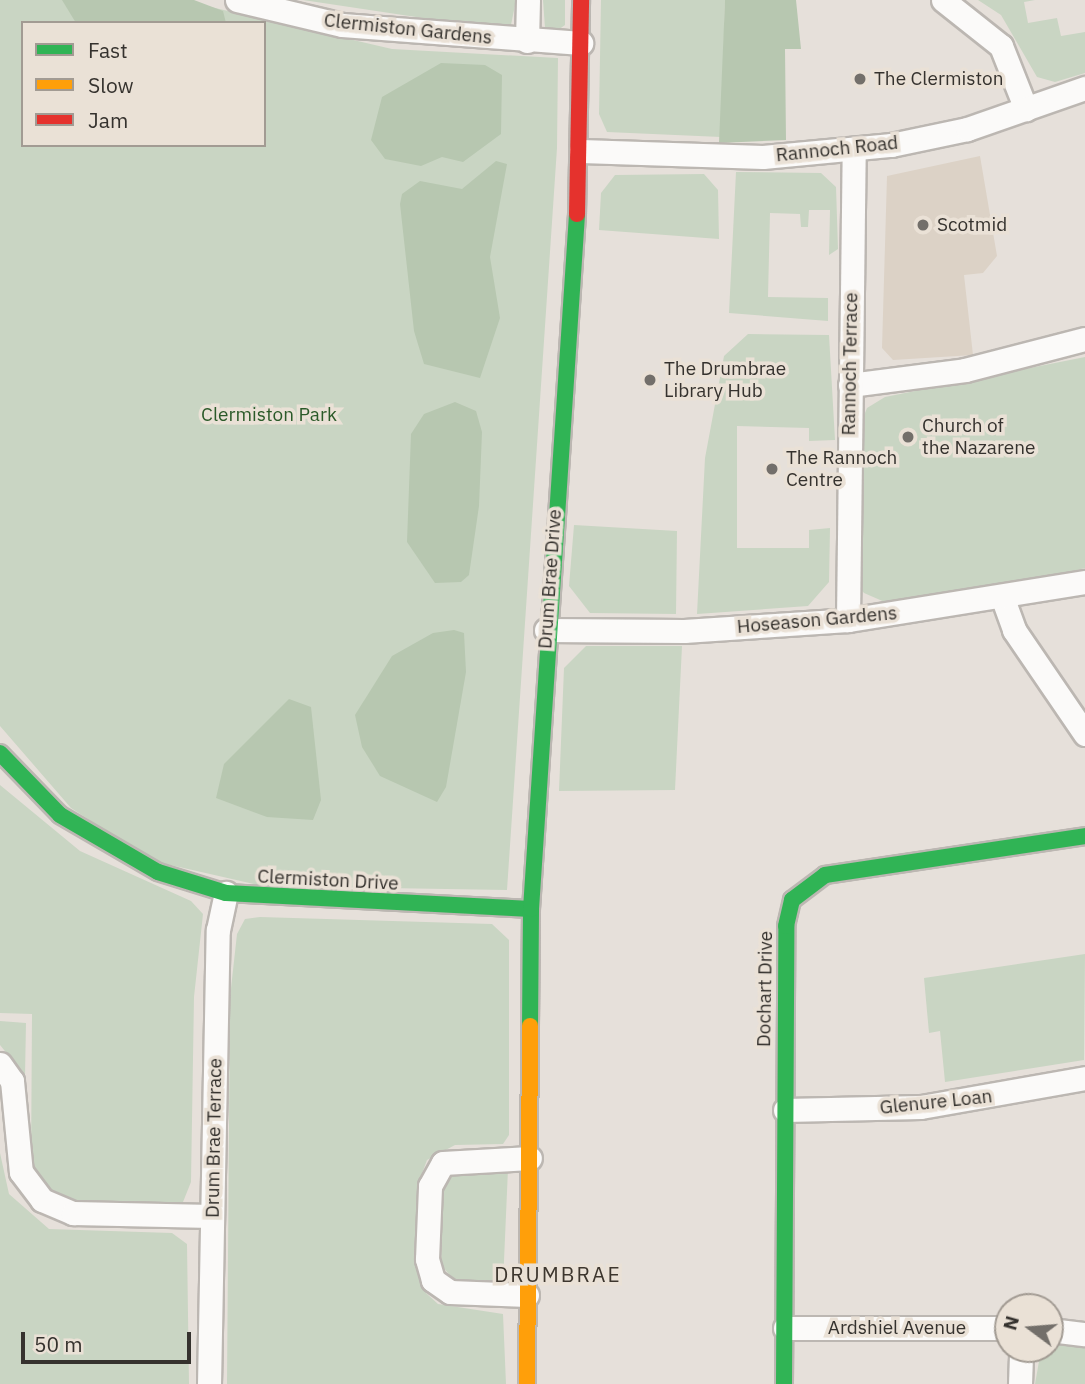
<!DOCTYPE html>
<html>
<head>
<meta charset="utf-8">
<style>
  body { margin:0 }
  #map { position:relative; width:1085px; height:1384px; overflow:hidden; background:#e6e0da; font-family:"IBM Plex Sans",sans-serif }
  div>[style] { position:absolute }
  .built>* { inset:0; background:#dcd2c6 }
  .green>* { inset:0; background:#c9d5c3 }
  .forest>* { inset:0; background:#b7c7b0 }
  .roads { filter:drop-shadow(2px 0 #bcb7b2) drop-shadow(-2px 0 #bcb7b2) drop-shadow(0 2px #bcb7b2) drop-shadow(0 -2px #bcb7b2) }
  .street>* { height:23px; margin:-11.5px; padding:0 11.5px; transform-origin:11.5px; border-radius:11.5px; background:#fbfaf9 }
  .fast>* { height:16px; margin:-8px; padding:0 8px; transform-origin:8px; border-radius:8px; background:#30b455 }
  .slow>* { height:16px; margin:-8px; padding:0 8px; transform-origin:8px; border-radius:8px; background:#ff9f0a }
  .jam>* { height:16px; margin:-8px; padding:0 8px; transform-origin:8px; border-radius:8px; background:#e5322d }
  .dots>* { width:19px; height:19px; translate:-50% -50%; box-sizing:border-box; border:4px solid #eae1d6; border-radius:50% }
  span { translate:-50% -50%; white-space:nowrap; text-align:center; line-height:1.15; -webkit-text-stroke:7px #eae1d6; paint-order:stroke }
  .street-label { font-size:19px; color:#35322e }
  .poi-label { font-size:19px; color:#35322e }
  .left { translate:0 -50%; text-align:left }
  .park-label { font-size:19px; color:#2b5a29 }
  .neighbourhood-label { font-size:21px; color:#3d362e; letter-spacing:2px }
  .legend { position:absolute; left:21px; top:21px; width:245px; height:126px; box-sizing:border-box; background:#eae1d6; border:2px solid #a29b93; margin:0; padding:9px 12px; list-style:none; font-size:21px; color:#35322e }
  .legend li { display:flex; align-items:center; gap:14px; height:35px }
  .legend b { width:35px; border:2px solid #a29b93 }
  .north { position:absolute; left:994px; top:1293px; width:70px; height:70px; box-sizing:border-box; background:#eae1d6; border:2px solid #a29b93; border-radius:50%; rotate:286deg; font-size:19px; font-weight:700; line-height:28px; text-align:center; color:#35322e }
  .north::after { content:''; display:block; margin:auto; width:24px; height:32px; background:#736f6a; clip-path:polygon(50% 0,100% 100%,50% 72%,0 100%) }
  .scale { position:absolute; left:21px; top:1332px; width:170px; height:32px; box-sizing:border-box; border:4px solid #35322e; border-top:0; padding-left:9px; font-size:21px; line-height:24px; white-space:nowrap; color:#35322e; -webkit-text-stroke:5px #eae1d6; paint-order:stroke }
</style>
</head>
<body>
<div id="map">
  <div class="built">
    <i style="clip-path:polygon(980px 156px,997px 256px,983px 273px,964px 275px,973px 355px,893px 360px,882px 348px,887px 176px)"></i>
  </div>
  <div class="green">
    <i style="clip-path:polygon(evenodd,0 0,181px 0,392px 49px,558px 58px,557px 148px,507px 890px,263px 886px,153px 861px,71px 808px,0 726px,0 0,23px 23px,264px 23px,264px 145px,23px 145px,23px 23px)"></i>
    <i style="clip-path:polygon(303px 0,516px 0,511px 25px,496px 29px)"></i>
    <i style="clip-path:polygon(543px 0,565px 0,565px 25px,558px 30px,545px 28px)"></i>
    <i style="clip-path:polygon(601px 0,725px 0,721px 137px,607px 132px,599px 114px)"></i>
    <i style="clip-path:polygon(978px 0,1035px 0,1024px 2px,1028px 23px,1057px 18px,1061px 36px,1085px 32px,1085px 73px,1055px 82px,1037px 77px,1001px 15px)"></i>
    <i style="clip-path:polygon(736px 172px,821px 173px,836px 187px,838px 249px,829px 255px,830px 210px,809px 210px,808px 227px,801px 227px,800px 214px,770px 213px,768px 297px,828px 298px,828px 321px,729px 313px)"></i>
    <i style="clip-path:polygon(704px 174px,718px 190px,719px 239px,599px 230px,601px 193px,615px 175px)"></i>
    <i style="clip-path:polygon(748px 334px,829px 335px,835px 440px,809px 441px,809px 428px,737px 426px,737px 548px,809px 548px,809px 530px,830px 528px,829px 582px,808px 606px,697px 614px,705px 458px,724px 356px)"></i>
    <i style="clip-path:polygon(1085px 357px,1085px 568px,1023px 584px,887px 603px,864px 593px,857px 585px,859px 428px,867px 408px,885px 397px)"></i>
    <i style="clip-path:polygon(574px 525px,677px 531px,676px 614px,590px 613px,569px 586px)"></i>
    <i style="clip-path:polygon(586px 646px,682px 646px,675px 790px,559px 791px,564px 668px)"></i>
    <i style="clip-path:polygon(0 785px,80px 851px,191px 901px,203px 914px,194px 997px,191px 1182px,183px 1202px,71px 1202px,47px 1189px,31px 1166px,32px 1014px,0 1013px)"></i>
    <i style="clip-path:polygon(260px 917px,492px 924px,509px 940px,509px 1135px,503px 1144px,455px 1145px,427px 1160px,417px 1187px,416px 1263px,426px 1293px,438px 1304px,503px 1314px,506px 1384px,227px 1384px,230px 997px,237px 934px,245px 919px)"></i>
    <i style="clip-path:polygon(1085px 954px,1084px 1060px,945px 1082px,940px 1031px,929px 1033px,924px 978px)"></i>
    <i style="clip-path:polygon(0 1021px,26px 1023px,25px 1076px,0 1045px)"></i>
    <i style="clip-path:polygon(0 1153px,9px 1194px,49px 1229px,172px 1233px,187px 1244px,189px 1384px,0 1384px)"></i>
    <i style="clip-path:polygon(459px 1169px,508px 1169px,503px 1284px,454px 1280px,441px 1265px,443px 1186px)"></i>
    <i style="clip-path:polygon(1055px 1344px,1085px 1348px,1085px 1384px,1035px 1384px,1041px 1350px)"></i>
  </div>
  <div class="forest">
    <i style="clip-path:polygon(62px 0,194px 0,223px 11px,226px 23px,76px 23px)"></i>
    <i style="clip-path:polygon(725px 0,796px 0,801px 49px,785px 49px,786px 140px,719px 143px)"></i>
    <i style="clip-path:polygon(441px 63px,485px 65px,502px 75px,501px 134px,463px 162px,442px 157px,421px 166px,385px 159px,371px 140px,382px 97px)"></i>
    <i style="clip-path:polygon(496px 161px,507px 164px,490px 257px,500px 318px,480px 378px,424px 364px,414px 331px,400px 204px,402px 194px,420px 181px,462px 189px)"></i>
    <i style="clip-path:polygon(455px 402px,476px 411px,482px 432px,479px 506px,469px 575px,461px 582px,435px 583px,407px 542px,411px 434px,424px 414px)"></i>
    <i style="clip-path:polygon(454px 630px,464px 633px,466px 672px,446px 787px,437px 802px,380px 776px,362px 747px,355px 715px,392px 656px,433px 633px)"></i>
    <i style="clip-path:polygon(289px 699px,311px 707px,321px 800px,313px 820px,267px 817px,216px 798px,224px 764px)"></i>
  </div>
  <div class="roads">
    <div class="street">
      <i style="left:237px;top:0;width:108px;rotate:13.4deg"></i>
      <i style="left:342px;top:25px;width:240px;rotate:4.3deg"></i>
      <i style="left:943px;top:0;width:74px;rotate:38.4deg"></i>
      <i style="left:1001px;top:46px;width:68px;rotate:68.4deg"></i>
      <i style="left:527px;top:41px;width:41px;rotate:-88.6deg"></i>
      <i style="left:581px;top:151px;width:182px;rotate:1.9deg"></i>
      <i style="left:763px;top:157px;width:129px;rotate:-5.4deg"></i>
      <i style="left:891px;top:145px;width:78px;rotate:-11.9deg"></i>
      <i style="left:967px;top:129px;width:125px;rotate:-19.2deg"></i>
      <i style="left:850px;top:385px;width:116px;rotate:-7.4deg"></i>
      <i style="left:965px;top:370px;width:124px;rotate:-14.5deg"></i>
      <i style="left:1003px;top:599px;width:33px;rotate:70deg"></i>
      <i style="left:1014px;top:630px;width:126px;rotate:55.7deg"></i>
      <i style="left:848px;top:620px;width:470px;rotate:-89.3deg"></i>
      <i style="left:546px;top:630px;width:138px;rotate:0.4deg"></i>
      <i style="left:684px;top:631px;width:164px;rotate:-3.8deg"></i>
      <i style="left:848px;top:620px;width:240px;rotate:-9.1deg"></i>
      <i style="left:0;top:1064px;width:21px;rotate:55deg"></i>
      <i style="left:12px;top:1081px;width:91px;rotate:84.4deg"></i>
      <i style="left:21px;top:1172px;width:35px;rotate:53deg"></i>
      <i style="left:42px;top:1200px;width:34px;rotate:23deg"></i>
      <i style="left:73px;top:1213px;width:139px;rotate:1.2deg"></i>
      <i style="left:785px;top:1110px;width:136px;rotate:-1.3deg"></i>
      <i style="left:921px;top:1107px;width:167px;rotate:-10deg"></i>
      <i style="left:527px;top:1295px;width:77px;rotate:-177.8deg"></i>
      <i style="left:450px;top:1292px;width:21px;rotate:-145deg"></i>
      <i style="left:433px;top:1280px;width:22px;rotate:-106deg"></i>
      <i style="left:427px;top:1259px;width:73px;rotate:-87.6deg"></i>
      <i style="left:430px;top:1186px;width:26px;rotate:-61deg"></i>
      <i style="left:443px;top:1163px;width:87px;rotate:-3.3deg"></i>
      <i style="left:785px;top:1328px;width:223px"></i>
      <i style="left:1050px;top:1330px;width:35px;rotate:7deg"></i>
      <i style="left:209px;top:1384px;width:454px;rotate:-88.9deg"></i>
      <i style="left:218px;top:930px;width:38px;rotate:-78deg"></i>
      <i style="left:1020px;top:1384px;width:35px;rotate:-88deg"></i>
    </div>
    <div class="fast">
      <i style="left:0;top:753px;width:86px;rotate:45.9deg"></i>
      <i style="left:60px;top:815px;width:113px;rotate:30.2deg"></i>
      <i style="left:158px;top:872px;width:71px;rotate:17.2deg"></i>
      <i style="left:226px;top:893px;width:305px;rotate:3deg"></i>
      <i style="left:530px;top:1026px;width:117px;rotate:-89.5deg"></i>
      <i style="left:531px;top:909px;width:697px;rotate:-86.21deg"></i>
      <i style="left:784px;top:1384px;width:458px;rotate:-89.7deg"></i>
      <i style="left:786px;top:926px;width:27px;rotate:-77deg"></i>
      <i style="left:792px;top:900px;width:41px;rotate:-37.1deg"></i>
      <i style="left:825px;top:875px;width:263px;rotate:-8.5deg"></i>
    </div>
    <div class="slow">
      <i style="left:527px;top:1384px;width:358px;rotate:-89.5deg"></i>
    </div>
    <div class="jam">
      <i style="left:577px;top:214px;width:214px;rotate:-88.9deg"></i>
    </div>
  </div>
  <div class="dots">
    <i style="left:860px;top:79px;background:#736f6a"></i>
    <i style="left:923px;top:225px;background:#736f6a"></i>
    <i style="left:650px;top:380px;background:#736f6a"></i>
    <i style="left:908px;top:437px;background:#736f6a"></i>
    <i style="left:772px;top:469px;background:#736f6a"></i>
  </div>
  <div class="street-label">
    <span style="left:408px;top:29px;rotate:6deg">Clermiston Gardens</span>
    <span style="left:837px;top:149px;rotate:-6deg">Rannoch Road</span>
    <span style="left:850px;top:364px;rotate:-89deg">Rannoch Terrace</span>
    <span style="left:550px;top:579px;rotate:-86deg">Drum Brae Drive</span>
    <span style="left:817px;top:620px;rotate:-5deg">Hoseason Gardens</span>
    <span style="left:328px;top:880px;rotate:3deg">Clermiston Drive</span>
    <span style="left:765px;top:989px;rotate:-89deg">Dochart Drive</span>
    <span style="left:936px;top:1102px;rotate:-6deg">Glenure Loan</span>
    <span style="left:214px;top:1138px;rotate:-89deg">Drum Brae Terrace</span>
    <span style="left:897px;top:1328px">Ardshiel Avenue</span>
  </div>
  <div class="poi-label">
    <span class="left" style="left:874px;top:79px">The Clermiston</span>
    <span class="left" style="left:937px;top:225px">Scotmid</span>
    <span class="left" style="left:664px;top:380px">The Drumbrae<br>Library Hub</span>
    <span class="left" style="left:922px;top:437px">Church of<br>the Nazarene</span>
    <span class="left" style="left:786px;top:469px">The Rannoch<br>Centre</span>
  </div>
  <div class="park-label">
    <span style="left:269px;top:415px">Clermiston Park</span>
  </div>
  <div class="neighbourhood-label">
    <span style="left:558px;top:1274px">DRUMBRAE</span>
  </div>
  <ul class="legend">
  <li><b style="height:9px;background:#30b455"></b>Fast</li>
  <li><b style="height:9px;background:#ff9f0a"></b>Slow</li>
  <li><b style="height:9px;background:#e5322d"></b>Jam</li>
  </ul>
  <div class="north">N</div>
  <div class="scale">50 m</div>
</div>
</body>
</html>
